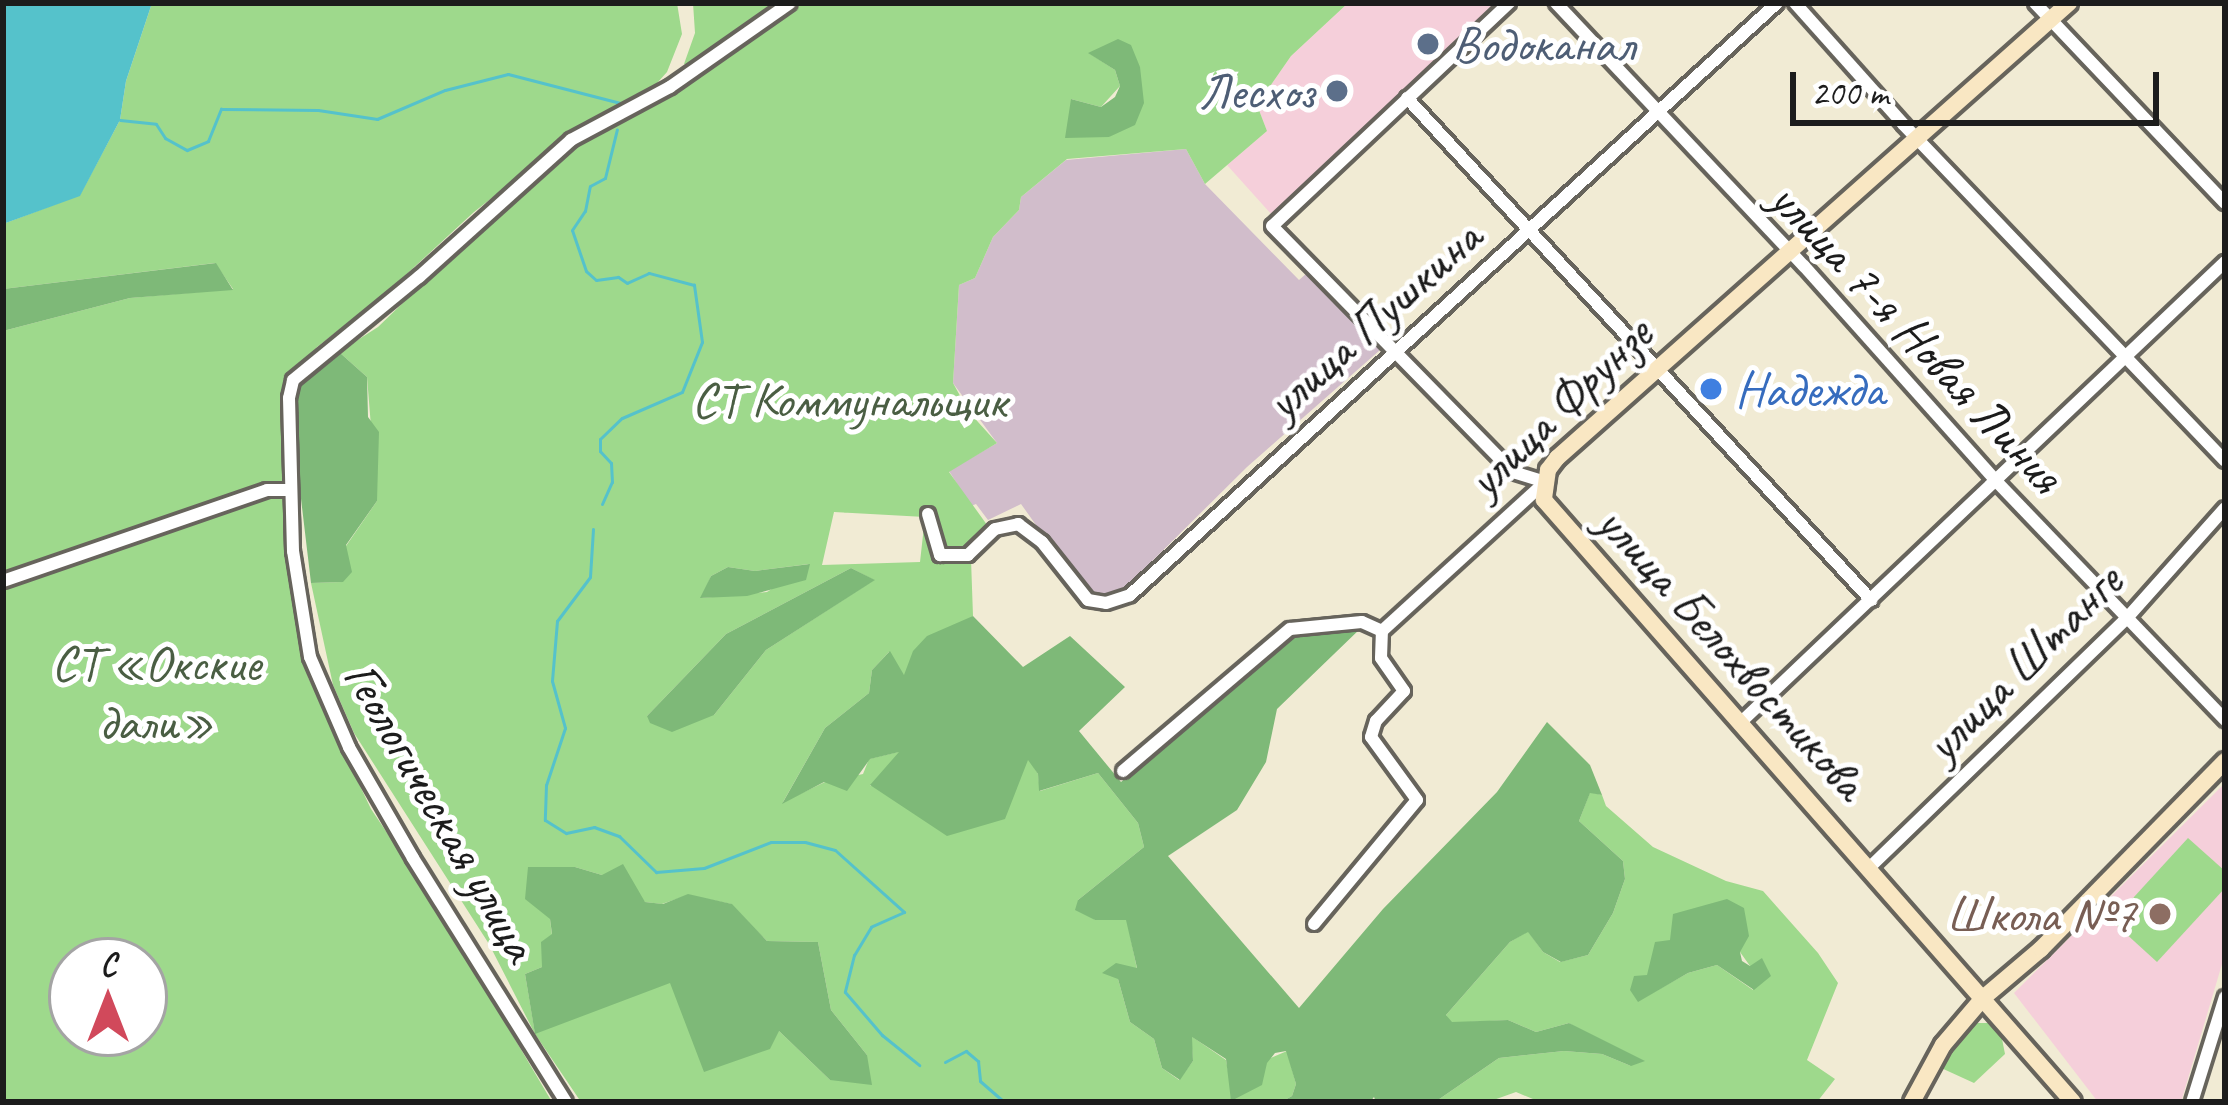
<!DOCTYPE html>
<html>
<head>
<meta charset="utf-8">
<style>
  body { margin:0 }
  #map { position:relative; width:2228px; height:1105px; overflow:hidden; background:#f1ebd4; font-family:Caveat,sans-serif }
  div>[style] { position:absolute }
  .built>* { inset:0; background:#f5cfda }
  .industrial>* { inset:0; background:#d1bdcb }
  .green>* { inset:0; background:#9ed98c }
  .forest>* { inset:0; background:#7eb978 }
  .water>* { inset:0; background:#55c2cb }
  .stream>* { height:3px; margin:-1.5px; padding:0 1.5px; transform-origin:1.5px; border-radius:1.5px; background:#55c2cb }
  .roads { filter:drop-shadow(3px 0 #67645c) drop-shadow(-3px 0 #67645c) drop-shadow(0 3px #67645c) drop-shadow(0 -3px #67645c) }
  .street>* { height:12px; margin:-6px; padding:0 6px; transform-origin:6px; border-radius:6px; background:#fff }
  .secondary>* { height:16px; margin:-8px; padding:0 8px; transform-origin:8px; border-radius:8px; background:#f9e7c3 }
  .dots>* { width:33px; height:33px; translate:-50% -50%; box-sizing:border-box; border:6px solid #fff; border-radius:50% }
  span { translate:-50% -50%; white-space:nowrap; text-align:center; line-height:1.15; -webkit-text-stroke:10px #fff; paint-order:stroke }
  .service-label { font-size:51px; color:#4e5e75 }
  .left { translate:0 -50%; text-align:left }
  .right { translate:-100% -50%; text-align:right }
  .street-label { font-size:51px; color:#1c1c1c }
  .shop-label { font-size:51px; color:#366cbe }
  .park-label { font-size:51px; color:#4a5e43 }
  .education-label { font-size:51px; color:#785e54 }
  .frame { position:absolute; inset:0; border:6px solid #1c1c1c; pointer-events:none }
  .north { position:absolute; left:48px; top:937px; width:120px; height:120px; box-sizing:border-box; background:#fff; border:3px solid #a4a4a4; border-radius:50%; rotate:0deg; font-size:33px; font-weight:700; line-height:48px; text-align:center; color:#1c1c1c }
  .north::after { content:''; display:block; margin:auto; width:42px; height:54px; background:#d1495b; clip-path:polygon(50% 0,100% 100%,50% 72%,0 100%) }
  .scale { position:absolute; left:1790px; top:72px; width:369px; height:54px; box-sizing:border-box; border:6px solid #1c1c1c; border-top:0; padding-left:15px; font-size:36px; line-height:42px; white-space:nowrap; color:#1c1c1c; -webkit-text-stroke:9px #fff; paint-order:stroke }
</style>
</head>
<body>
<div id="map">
  <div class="built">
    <i style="clip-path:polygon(1348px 3px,1498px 3px,1273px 216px,1227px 165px,1267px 131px,1257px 105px,1291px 56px)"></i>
    <i style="clip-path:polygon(2225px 783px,2225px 954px,2181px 1102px,2098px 1102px,2014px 993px)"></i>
  </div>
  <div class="industrial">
    <i style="clip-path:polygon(1186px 149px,1205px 184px,1299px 280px,1307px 273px,1378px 339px,1380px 350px,1247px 467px,1120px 593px,1106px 598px,1086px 595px,1021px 504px,988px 520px,976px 504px,971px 506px,949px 471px,997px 443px,953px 383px,959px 285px,975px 278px,993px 237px,1019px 210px,1021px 197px,1066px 160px)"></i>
  </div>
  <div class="green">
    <i style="clip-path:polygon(evenodd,152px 3px,677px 3px,682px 34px,667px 72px,649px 92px,571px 135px,474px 212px,385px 294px,317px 347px,285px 385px,282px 489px,308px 677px,371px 809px,437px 907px,552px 1102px,3px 1102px,3px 331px,130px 298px,233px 289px,215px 263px,3px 289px,3px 224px,80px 195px,120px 120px,126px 81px,152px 3px,72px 961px,144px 961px,144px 1033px,72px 1033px,72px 961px)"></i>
    <i style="clip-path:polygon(693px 3px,780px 3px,690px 67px,684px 64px,695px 33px)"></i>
    <i style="clip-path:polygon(evenodd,797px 3px,1348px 3px,1291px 56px,1257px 105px,1267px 131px,1205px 184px,1186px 149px,1067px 159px,1021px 197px,1019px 210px,993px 237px,975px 278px,959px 285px,953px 383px,969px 412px,997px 443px,949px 472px,995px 536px,971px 559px,973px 616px,904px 676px,889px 652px,872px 670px,869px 693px,825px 728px,783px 802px,825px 782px,863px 774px,869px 759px,902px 751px,870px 786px,1029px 759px,1038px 774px,1040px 791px,1098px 773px,1138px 823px,1144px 847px,1078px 900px,1095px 920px,1127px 920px,1137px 969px,1125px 969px,1118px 979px,1130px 1022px,1154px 1039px,1162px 1068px,1179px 1080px,1193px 1061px,1191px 1036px,1226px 1060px,1229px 1076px,1287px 1051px,1296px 1084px,1292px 1096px,1281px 1102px,581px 1102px,535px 1034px,489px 944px,354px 733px,333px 685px,311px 583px,342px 582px,346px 546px,377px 501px,367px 377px,339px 352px,378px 327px,509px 200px,580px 143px,797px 3px,1089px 53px,1140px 67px,1109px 137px,1071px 99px,1101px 107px,1120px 86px,1115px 70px,1089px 53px,797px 3px,834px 512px,925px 517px,920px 562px,822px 565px,834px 512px,797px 3px,809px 564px,767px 592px,702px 598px,711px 576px,728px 567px,755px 571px,809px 564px,797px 3px,851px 568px,874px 580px,766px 650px,714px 715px,647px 716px,726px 634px,851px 568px,797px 3px,575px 867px,602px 875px,645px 902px,662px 904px,688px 895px,731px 904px,767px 941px,818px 942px,831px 1010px,867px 1055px,830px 1080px,778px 1030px,670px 982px,535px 1033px,525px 974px,542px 967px,542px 942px,552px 935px,550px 919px,575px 867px)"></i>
    <i style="clip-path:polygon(evenodd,1590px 792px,1602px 795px,1606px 806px,1653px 847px,1726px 881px,1763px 891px,1818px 953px,1838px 983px,1807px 1060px,1835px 1079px,1817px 1102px,1540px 1102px,1516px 1092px,1488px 1102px,1435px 1102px,1499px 1058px,1564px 1051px,1602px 1054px,1631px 1066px,1569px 1023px,1536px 1032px,1508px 1020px,1451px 1023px,1446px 1015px,1510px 942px,1528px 931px,1543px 952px,1560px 962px,1588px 955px,1613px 913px,1625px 879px,1623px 861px,1579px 821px,1590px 792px,1670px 940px,1740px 952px,1750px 966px,1753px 990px,1717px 965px,1688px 973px,1638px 1001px,1670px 940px)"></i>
    <i style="clip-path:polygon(2188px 838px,2225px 871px,2225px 888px,2157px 962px,2112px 921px)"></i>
    <i style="clip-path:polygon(1975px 1023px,1989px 1023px,2001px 1034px,2005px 1054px,1974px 1083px,1939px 1067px)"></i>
  </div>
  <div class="forest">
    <i style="clip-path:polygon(1118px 39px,1131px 45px,1140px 67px,1144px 103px,1135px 125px,1109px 137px,1065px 138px,1071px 99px,1101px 107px,1115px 97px,1120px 86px,1115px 70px,1088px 53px)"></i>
    <i style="clip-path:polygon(216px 263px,233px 290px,130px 298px,3px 331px,3px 289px)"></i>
    <i style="clip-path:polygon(339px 352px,367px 377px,368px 417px,379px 432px,377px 501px,346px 545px,352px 572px,343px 582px,311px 583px,292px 423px,296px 388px)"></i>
    <i style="clip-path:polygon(810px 564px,806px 580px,747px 596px,700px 598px,711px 576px,728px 567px,755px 571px)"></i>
    <i style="clip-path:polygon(851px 568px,875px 580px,766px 650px,714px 715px,672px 732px,650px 723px,647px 716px,726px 634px)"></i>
    <i style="clip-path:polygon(973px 616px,1023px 667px,1070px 636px,1125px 687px,1079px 731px,1121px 782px,1288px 637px,1362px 627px,1277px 709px,1266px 762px,1237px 810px,1168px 856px,1299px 1008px,1383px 909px,1497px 792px,1547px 722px,1590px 765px,1602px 795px,1590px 793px,1579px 821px,1623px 861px,1625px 879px,1613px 913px,1588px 955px,1561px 962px,1543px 952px,1528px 932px,1510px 942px,1446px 1015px,1452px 1022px,1508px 1020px,1536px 1032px,1569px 1023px,1645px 1061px,1631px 1066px,1602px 1054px,1564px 1051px,1499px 1058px,1435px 1102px,1376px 1102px,1374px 1097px,1370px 1102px,1281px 1102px,1292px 1096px,1296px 1084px,1286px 1051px,1275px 1053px,1267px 1063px,1262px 1085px,1231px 1101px,1226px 1059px,1192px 1037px,1193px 1061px,1180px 1080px,1162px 1068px,1154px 1039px,1130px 1022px,1118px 979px,1102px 973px,1116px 963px,1137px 968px,1126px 920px,1095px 920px,1075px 910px,1078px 900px,1144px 847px,1138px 823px,1098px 773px,1039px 791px,1038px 774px,1028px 760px,1005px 819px,947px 836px,870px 785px,899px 752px,870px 759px,847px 791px,824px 782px,782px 804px,825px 728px,869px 693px,872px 670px,890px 651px,904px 675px,913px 651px,927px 636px)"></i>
    <i style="clip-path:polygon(623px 864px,645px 902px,663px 904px,688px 894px,732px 904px,767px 941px,818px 942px,831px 1010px,867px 1055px,872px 1085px,830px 1080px,779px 1031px,770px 1049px,704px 1072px,670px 983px,535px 1034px,525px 974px,542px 967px,541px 942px,552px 934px,550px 919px,525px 899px,528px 867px,575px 867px,602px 875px)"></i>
    <i style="clip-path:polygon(1727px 899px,1744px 908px,1749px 936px,1740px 952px,1742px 961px,1750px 966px,1762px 958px,1771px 976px,1754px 990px,1717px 965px,1688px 973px,1638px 1002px,1630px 990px,1634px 976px,1647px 975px,1655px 942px,1670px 940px,1673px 914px)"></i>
  </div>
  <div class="water">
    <i style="clip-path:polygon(3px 3px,152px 3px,126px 81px,120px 120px,80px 196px,3px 224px)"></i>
  </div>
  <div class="stream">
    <i style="left:120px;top:120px;width:36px;rotate:6deg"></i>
    <i style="left:156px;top:124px;width:17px;rotate:57deg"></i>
    <i style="left:165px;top:138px;width:25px;rotate:29deg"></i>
    <i style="left:187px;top:150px;width:23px;rotate:-23deg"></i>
    <i style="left:208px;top:141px;width:35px;rotate:-68deg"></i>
    <i style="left:221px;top:109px;width:97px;rotate:0.6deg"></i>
    <i style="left:318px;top:110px;width:60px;rotate:8.7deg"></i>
    <i style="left:377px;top:119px;width:74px;rotate:-23.1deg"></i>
    <i style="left:445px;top:90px;width:65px;rotate:-14.3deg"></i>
    <i style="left:508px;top:74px;width:116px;rotate:14.5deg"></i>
    <i style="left:602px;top:504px;width:24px;rotate:-66deg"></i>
    <i style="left:612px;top:482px;width:19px;rotate:-93deg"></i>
    <i style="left:611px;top:463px;width:16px;rotate:-133deg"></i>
    <i style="left:600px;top:451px;width:12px;rotate:-90deg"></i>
    <i style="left:600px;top:439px;width:30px;rotate:-44deg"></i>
    <i style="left:622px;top:418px;width:65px;rotate:-23.4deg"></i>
    <i style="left:682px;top:392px;width:54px;rotate:-68.2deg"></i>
    <i style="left:702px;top:342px;width:58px;rotate:-98deg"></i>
    <i style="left:694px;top:285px;width:47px;rotate:-165.1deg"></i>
    <i style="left:649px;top:273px;width:24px;rotate:156deg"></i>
    <i style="left:627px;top:283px;width:11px;rotate:-146deg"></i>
    <i style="left:618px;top:277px;width:22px;rotate:172deg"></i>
    <i style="left:596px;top:280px;width:13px;rotate:-138deg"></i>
    <i style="left:586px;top:271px;width:43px;rotate:-108.9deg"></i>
    <i style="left:572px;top:230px;width:23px;rotate:-56deg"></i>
    <i style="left:585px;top:211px;width:25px;rotate:-79deg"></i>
    <i style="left:590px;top:186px;width:17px;rotate:-28deg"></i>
    <i style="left:605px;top:178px;width:50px;rotate:-76.2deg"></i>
    <i style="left:593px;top:529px;width:48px;rotate:93.6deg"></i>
    <i style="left:590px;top:577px;width:55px;rotate:126.9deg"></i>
    <i style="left:557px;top:621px;width:60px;rotate:94.8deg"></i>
    <i style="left:552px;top:681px;width:49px;rotate:74.5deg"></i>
    <i style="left:565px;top:728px;width:60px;rotate:108.4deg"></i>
    <i style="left:546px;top:785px;width:35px;rotate:92deg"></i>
    <i style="left:545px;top:820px;width:25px;rotate:32deg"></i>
    <i style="left:566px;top:833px;width:29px;rotate:-12deg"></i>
    <i style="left:594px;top:827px;width:27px;rotate:20deg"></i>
    <i style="left:619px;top:836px;width:52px;rotate:44.2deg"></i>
    <i style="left:656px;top:872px;width:48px;rotate:-4.8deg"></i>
    <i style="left:704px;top:868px;width:72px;rotate:-21.2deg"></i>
    <i style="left:771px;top:842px;width:34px"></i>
    <i style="left:805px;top:842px;width:31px;rotate:15deg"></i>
    <i style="left:835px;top:850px;width:93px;rotate:41.9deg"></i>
    <i style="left:904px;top:912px;width:36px;rotate:156deg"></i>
    <i style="left:871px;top:927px;width:33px;rotate:121deg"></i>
    <i style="left:854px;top:955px;width:38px;rotate:104deg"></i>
    <i style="left:845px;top:992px;width:57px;rotate:49.3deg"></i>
    <i style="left:882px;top:1035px;width:48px;rotate:39deg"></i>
    <i style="left:945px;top:1062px;width:24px;rotate:-28deg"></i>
    <i style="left:966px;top:1051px;width:16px;rotate:40deg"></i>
    <i style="left:978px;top:1061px;width:20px;rotate:84deg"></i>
    <i style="left:980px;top:1081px;width:32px;rotate:41deg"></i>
  </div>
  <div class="roads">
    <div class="street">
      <i style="left:1509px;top:3px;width:325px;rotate:136.7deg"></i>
      <i style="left:1272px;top:226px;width:344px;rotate:45.6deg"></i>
      <i style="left:1513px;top:472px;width:34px;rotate:17deg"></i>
      <i style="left:1556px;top:3px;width:361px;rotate:46.7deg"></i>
      <i style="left:1804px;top:266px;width:290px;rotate:48.2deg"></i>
      <i style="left:1997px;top:482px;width:330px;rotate:46.2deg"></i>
      <i style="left:1795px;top:3px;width:162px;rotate:48.2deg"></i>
      <i style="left:1903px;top:124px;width:466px;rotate:46.3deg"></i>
      <i style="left:2035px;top:3px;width:276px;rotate:46.5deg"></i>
      <i style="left:1407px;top:98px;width:684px;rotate:47.25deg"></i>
      <i style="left:928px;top:514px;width:43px;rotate:73.7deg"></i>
      <i style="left:940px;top:555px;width:28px"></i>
      <i style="left:968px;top:555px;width:37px;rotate:-44deg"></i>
      <i style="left:995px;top:529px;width:24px;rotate:-12deg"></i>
      <i style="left:1018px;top:524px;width:30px;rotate:37deg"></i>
      <i style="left:1042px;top:542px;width:74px;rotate:51.6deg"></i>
      <i style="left:1088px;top:600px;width:18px;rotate:9deg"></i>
      <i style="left:1106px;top:603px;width:25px;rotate:-18deg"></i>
      <i style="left:1130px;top:595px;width:877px;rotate:-42.46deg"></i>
      <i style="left:3px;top:581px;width:279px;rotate:-19deg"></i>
      <i style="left:267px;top:490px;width:22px"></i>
      <i style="left:1739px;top:724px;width:671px;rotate:-43.55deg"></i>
      <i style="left:1123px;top:771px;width:219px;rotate:-40.4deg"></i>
      <i style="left:1290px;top:629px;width:72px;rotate:-5.6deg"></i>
      <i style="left:1362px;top:622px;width:22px;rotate:24deg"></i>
      <i style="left:1869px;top:868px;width:359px;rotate:-44.1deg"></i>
      <i style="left:2127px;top:618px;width:147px;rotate:-48.3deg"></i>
      <i style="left:1314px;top:924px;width:161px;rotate:-50.3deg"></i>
      <i style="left:1417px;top:800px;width:78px;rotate:-126.1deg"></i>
      <i style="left:1371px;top:737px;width:17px;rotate:-73deg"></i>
      <i style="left:1376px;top:721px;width:41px;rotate:-47deg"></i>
      <i style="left:1404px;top:691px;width:40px;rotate:-124.9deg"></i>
      <i style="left:1381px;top:658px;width:27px;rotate:-88deg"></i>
      <i style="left:1382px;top:631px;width:221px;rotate:-42.4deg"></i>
      <i style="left:566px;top:1102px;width:288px;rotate:-122.1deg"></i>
      <i style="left:413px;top:858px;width:128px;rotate:-120deg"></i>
      <i style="left:349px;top:747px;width:98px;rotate:-113.4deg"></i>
      <i style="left:310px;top:657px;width:107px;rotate:-99.1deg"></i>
      <i style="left:293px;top:551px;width:153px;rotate:-91.5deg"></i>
      <i style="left:289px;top:398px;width:18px;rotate:-77deg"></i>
      <i style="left:293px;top:380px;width:163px;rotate:-39.3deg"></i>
      <i style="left:419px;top:277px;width:205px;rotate:-42deg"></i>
      <i style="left:571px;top:140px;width:112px;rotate:-28.2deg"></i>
      <i style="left:670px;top:87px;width:146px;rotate:-35deg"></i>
      <i style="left:2192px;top:1102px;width:110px;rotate:-72.6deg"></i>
    </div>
    <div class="secondary">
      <i style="left:2069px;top:3px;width:685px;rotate:138.37deg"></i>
      <i style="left:1557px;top:458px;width:15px;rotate:127deg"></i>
      <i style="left:1548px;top:470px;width:30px;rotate:98deg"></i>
      <i style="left:1544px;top:500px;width:801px;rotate:48.69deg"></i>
      <i style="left:1912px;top:1102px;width:65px;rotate:-61.5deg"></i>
      <i style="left:1943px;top:1045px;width:62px;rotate:-49.6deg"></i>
      <i style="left:1983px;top:998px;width:76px;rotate:-40.2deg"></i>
      <i style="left:2041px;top:949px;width:263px;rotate:-45.6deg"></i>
    </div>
  </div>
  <div class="dots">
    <i style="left:1428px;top:44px;background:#5c6f8a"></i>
    <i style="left:1337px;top:91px;background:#5c6f8a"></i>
    <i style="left:1711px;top:389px;background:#3f7fe0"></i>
    <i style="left:2160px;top:914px;background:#8d6e63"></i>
  </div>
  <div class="service-label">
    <span class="left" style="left:1452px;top:44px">Водоканал</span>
    <span class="right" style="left:1313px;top:91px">Лесхоз</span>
  </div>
  <div class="street-label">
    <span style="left:1373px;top:320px;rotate:-42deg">улица Пушкина</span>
    <span style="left:1917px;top:337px;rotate:47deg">улица 7-я Новая Линия</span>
    <span style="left:1559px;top:407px;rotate:-44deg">улица Фрунзе</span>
    <span style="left:1732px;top:652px;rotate:48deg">улица Белохвостикова</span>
    <span style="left:2023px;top:663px;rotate:-45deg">улица Штанге</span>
    <span style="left:441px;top:811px;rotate:60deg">Геологическая улица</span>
  </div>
  <div class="shop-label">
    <span class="left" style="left:1735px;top:389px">Надежда</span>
  </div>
  <div class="park-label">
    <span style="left:849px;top:400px">СТ Коммунальщик</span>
    <span style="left:156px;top:693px">СТ «Окские<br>дали»</span>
  </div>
  <div class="education-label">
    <span class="right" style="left:2136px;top:914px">Школа №7</span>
  </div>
  <div class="frame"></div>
  <div class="north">С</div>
  <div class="scale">200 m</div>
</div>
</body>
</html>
